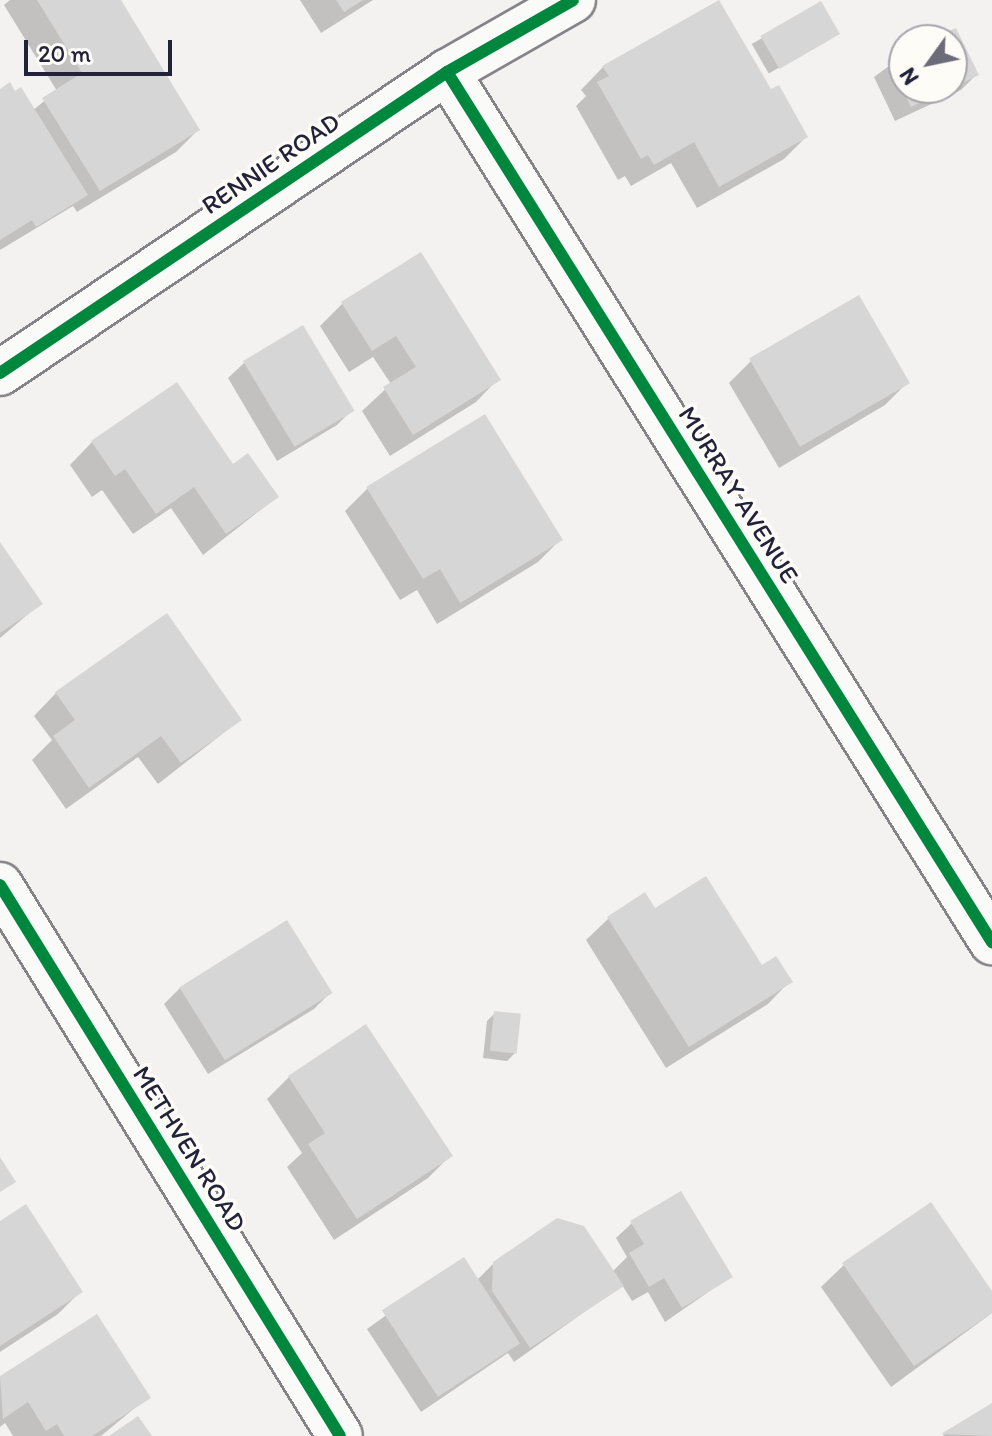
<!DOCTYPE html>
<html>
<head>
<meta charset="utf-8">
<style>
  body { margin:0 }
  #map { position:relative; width:992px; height:1436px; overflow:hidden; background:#f3f2f0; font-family:Itim,sans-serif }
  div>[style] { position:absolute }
  .shadow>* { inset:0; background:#0003; transform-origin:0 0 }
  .building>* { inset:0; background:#d7d6d6; transform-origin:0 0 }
  .roads { filter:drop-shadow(2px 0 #848488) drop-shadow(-2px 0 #848488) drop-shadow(0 2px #848488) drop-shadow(0 -2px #848488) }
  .street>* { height:44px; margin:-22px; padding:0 22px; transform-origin:22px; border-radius:22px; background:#fafaf8 }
  .cycleway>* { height:12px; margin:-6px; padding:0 6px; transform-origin:6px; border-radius:6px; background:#00873e }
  span { translate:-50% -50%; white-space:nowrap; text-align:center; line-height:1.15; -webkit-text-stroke:7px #fdfcf7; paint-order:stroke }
  .street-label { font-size:26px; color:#22223b }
  .north { position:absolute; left:888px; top:24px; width:80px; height:80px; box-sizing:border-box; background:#fdfcf7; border:2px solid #a5a5ac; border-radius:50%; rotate:237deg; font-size:22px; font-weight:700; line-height:32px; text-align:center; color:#22223b }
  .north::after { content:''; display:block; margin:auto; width:28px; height:36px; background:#6b6b7a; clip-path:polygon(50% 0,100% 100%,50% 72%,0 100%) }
  .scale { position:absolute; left:24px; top:40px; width:148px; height:36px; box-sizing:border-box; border:4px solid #22223b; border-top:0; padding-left:10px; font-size:24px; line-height:28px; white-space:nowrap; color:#22223b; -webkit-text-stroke:6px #fdfcf7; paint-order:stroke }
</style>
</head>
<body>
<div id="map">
  <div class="shadow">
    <i style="clip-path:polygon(10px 0,118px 0,198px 130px,176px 152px,77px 212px,73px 206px,0 250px,0 89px,33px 110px,57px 91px,4px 5px)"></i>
    <i style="clip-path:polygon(300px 0,373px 0,321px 33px)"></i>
    <i style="left:821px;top:4px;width:34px;height:80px;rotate:60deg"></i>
    <i style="clip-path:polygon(955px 30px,977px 74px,961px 90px,895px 121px,874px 77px,904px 55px,904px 88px,952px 88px,952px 40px,935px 40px)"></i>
    <i style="clip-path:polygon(603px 67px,806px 137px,784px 159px,697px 208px,671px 163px,631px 186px,625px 176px,618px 180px,576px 106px,586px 96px,581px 90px)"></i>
    <i style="clip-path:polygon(343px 303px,498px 379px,476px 402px,390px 456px,362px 411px,391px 384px,373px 357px,349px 372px,320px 326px)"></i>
    <i style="clip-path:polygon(303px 327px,352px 410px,337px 425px,277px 461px,228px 378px,244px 363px)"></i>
    <i style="clip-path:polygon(751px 361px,908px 382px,885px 405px,779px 468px,729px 383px)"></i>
    <i style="clip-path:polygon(92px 442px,232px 467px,277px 497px,203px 555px,171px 508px,133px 534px,102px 490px,92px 497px,70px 465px)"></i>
    <i style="clip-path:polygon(368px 488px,560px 540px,538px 562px,437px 624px,417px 590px,400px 600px,345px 511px)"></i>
    <i style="clip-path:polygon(0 545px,40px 604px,0 638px)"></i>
    <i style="clip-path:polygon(56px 693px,240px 720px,158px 784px,138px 757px,66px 809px,32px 760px,52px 740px,34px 716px)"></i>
    <i style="clip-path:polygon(654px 911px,790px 981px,768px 1004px,666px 1068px,586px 940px,609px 918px)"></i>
    <i style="clip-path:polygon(180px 988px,330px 993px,314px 1009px,208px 1074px,164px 1004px)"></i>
    <i style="clip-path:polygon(495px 1013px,515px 1053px,507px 1061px,483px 1058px,487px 1021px)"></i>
    <i style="clip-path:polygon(289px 1077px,450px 1156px,428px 1178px,334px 1240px,287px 1167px,302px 1153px,267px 1099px)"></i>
    <i style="clip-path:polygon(0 1223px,80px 1292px,58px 1314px,0 1352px)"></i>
    <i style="clip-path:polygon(632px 1223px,730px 1277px,665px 1322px,648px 1292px,632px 1301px,622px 1285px,514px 1362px,508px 1353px,421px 1412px,367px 1329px,463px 1260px,476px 1281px,494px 1263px,612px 1272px,627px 1257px,616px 1238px)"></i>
    <i style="clip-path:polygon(844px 1265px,992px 1294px,992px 1313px,891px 1387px,821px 1287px)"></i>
    <i style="clip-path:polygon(96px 1316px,148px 1397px,101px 1436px,13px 1436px,5px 1423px,0 1427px,0 1378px)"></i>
    <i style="clip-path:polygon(992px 1405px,992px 1436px,942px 1436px)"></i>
  </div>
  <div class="building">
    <i style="clip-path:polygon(37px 0,121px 0,200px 130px,100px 191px,42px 98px,82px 73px)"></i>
    <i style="clip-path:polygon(336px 0,363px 0,344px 12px)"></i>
    <i style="clip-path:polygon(719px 0,771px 89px,779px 85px,808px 137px,719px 187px,694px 142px,654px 165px,648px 155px,641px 159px,597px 82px,609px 76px,602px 66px)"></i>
    <i style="left:821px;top:1px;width:38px;height:70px;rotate:60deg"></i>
    <i style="clip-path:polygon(956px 28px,979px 75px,952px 88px,952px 40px,930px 40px)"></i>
    <i style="clip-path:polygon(904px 52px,904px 88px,951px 88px,911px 107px,889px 60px)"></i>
    <i style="clip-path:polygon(10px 82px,15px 91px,21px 87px,88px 195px,36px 227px,32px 220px,0 240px,0 89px)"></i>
    <i style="clip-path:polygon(421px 252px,501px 380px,413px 435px,383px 387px,416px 367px,396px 336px,372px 351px,341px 302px)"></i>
    <i style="left:859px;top:295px;width:102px;height:127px;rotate:60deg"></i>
    <i style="left:303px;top:325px;width:100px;height:70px;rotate:59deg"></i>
    <i style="clip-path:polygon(177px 382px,233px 464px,248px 453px,279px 497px,226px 534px,194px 487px,156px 514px,125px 469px,115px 476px,91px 441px)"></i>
    <i style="clip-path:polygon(485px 414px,563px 540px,460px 603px,440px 569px,423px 579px,366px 487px)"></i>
    <i style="clip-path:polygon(0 542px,43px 604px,0 633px)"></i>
    <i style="clip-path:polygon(167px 613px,242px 720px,181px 763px,161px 736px,89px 788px,53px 736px,75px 720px,55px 692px)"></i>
    <i style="clip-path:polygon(706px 876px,762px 965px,776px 956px,793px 982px,689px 1047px,607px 917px,645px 892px,655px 908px)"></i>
    <i style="left:287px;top:920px;width:86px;height:127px;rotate:58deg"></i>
    <i style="left:494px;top:1011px;width:27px;height:40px;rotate:6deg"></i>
    <i style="clip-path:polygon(366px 1024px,453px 1156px,357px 1219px,308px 1144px,325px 1133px,288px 1076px)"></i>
    <i style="clip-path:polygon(0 1157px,16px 1182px,0 1192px)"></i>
    <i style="clip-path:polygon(681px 1191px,733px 1277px,682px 1308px,664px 1278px,649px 1287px,629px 1253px,644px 1244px,630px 1221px)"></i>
    <i style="clip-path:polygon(931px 1202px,992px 1291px,992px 1313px,914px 1366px,842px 1263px)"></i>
    <i style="clip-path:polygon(26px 1204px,83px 1292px,0 1346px,0 1221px)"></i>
    <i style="clip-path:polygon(557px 1218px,584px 1226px,624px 1286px,530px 1348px,492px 1291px,493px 1262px)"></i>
    <i style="left:464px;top:1257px;width:103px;height:98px;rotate:57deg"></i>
    <i style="clip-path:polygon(97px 1314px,151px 1398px,92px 1436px,64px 1436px,57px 1424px,46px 1431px,28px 1402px,3px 1419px,0 1376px)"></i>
    <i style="clip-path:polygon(992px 1403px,992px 1436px,941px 1434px)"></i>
    <i style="clip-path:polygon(138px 1416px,152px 1436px,109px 1436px)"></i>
  </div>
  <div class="roads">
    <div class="street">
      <i style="left:447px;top:72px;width:1027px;rotate:57.94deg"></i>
      <i style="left:0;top:373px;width:539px;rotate:-33.96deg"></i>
      <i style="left:447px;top:72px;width:145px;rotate:-29.7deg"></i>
      <i style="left:0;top:885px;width:647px;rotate:58.32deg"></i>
    </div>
  </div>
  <div class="cycleway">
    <i style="left:447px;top:72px;width:1027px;rotate:57.94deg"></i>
    <i style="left:0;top:373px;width:539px;rotate:-33.96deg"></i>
    <i style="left:447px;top:72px;width:145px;rotate:-29.7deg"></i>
    <i style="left:0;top:885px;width:647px;rotate:58.32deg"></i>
  </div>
  <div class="street-label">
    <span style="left:271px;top:164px;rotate:-34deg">RENNIE ROAD</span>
    <span style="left:738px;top:495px;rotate:58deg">MURRAY AVENUE</span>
    <span style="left:189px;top:1149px;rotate:58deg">METHVEN ROAD</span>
  </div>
  <div class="north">N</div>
  <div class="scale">20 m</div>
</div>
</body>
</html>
